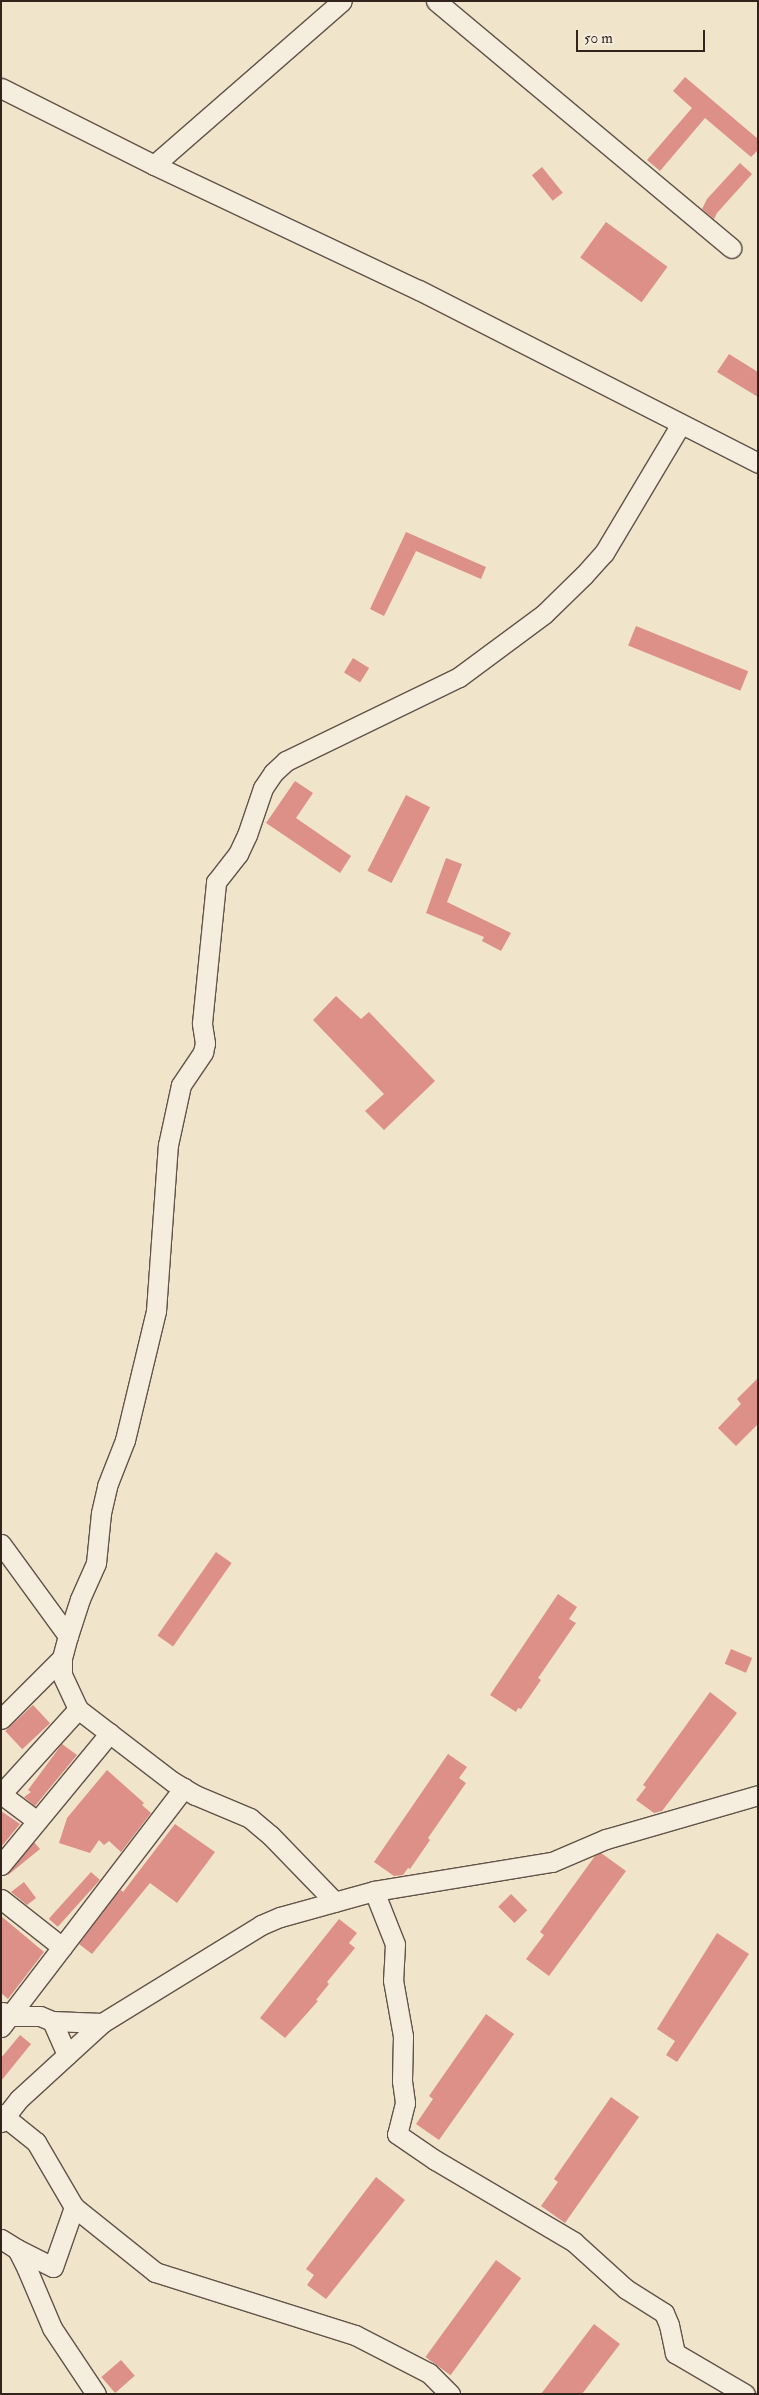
<!DOCTYPE html>
<html>
<head>
<meta charset="utf-8">
<style>
  body { margin:0 }
  #map { position:relative; width:759px; height:2395px; overflow:hidden; background:#f0e4cb; font-family:"IM FELL Double Pica",serif }
  div>[style] { position:absolute }
  .building>* { inset:0; background:#dd9087; transform-origin:0 0 }
  .roads { filter:drop-shadow(1px 0 #625348) drop-shadow(-1px 0 #625348) drop-shadow(0 1px #625348) drop-shadow(0 -1px #625348) }
  .minor>* { height:19px; margin:-9.5px; padding:0 9.5px; transform-origin:9.5px; border-radius:9.5px; background:#f5eddd }
  span { translate:-50% -50%; white-space:nowrap; text-align:center; line-height:1.15; -webkit-text-stroke:4px #f5eddd; paint-order:stroke }
  .frame { position:absolute; inset:0; border:2px solid #32231d; pointer-events:none }
  .scale { position:absolute; left:576px; top:30px; width:129px; height:22px; box-sizing:border-box; border:2px solid #32231d; border-top:0; padding-left:6px; font-size:15px; line-height:18px; white-space:nowrap; color:#32231d; -webkit-text-stroke:4px #f5eddd; paint-order:stroke }
</style>
</head>
<body>
<div id="map">
  <div class="building">
    <i style="clip-path:polygon(685px 77px,758px 139px,758px 150px,751px 157px,705px 118px,660px 171px,647px 160px,692px 108px,673px 91px)"></i>
    <i style="clip-path:polygon(740px 163px,752px 174px,717px 213px,714px 219px,702px 209px,707px 199px)"></i>
    <i style="left:542px;top:167px;width:33px;height:13px;rotate:51deg"></i>
    <i style="left:606px;top:222px;width:76px;height:44px;rotate:36deg"></i>
    <i style="clip-path:polygon(729px 354px,758px 372px,758px 397px,717px 372px)"></i>
    <i style="clip-path:polygon(406px 532px,486px 567px,481px 579px,416px 551px,384px 616px,370px 609px)"></i>
    <i style="left:636px;top:626px;width:121px;height:21px;rotate:22deg"></i>
    <i style="left:353px;top:658px;width:19px;height:17px;rotate:32deg"></i>
    <i style="clip-path:polygon(295px 781px,313px 793px,296px 818px,351px 856px,340px 873px,266px 823px)"></i>
    <i style="left:406px;top:795px;width:27px;height:85px;rotate:27deg"></i>
    <i style="clip-path:polygon(446px 858px,462px 864px,447px 902px,511px 933px,501px 951px,482px 941px,484px 937px,426px 913px)"></i>
    <i style="clip-path:polygon(336px 996px,361px 1019px,369px 1012px,435px 1081px,384px 1130px,365px 1111px,384px 1094px,313px 1020px)"></i>
    <i style="clip-path:polygon(758px 1378px,758px 1424px,736px 1446px,718px 1428px,741px 1404px,737px 1399px)"></i>
    <i style="left:216px;top:1552px;width:19px;height:102px;rotate:35deg"></i>
    <i style="clip-path:polygon(558px 1594px,577px 1607px,569px 1619px,576px 1623px,538px 1678px,541px 1680px,521px 1709px,518px 1708px,516px 1712px,490px 1695px)"></i>
    <i style="left:731px;top:1649px;width:23px;height:16px;rotate:23deg"></i>
    <i style="clip-path:polygon(710px 1692px,737px 1713px,662px 1811px,654px 1813px,636px 1800px,646px 1787px,643px 1785px)"></i>
    <i style="left:33px;top:1705px;width:25px;height:38px;rotate:47deg"></i>
    <i style="clip-path:polygon(62px 1744px,77px 1755px,35px 1806px,24px 1797px,31px 1792px,28px 1790px)"></i>
    <i style="clip-path:polygon(448px 1754px,467px 1767px,459px 1778px,466px 1783px,428px 1838px,430px 1840px,410px 1869px,408px 1868px,403px 1875px,394px 1876px,374px 1862px)"></i>
    <i style="clip-path:polygon(107px 1770px,144px 1803px,142px 1805px,151px 1813px,121px 1852px,109px 1841px,104px 1845px,99px 1840px,90px 1853px,59px 1843px,67px 1818px)"></i>
    <i style="clip-path:polygon(1px 1811px,20px 1824px,1px 1847px)"></i>
    <i style="clip-path:polygon(175px 1824px,215px 1852px,177px 1903px,150px 1883px,92px 1954px,79px 1944px,117px 1894px,121px 1890px,123px 1892px)"></i>
    <i style="clip-path:polygon(34px 1842px,40px 1849px,8px 1875px,7px 1874px)"></i>
    <i style="clip-path:polygon(601px 1853px,626px 1871px,549px 1976px,526px 1959px,544px 1935px,540px 1932px,595px 1856px)"></i>
    <i style="left:91px;top:1872px;width:12px;height:63px;rotate:42deg"></i>
    <i style="clip-path:polygon(24px 1882px,36px 1898px,27px 1905px,11px 1892px)"></i>
    <i style="left:511px;top:1894px;width:23px;height:18px;rotate:45deg"></i>
    <i style="clip-path:polygon(1px 1916px,44px 1952px,8px 1999px,1px 1993px)"></i>
    <i style="clip-path:polygon(339px 1919px,357px 1933px,349px 1943px,355px 1948px,327px 1982px,329px 1984px,316px 2000px,318px 2001px,285px 2038px,260px 2018px)"></i>
    <i style="clip-path:polygon(717px 1933px,749px 1954px,677px 2062px,666px 2055px,675px 2041px,657px 2029px)"></i>
    <i style="clip-path:polygon(486px 2014px,514px 2034px,439px 2140px,416px 2124px,433px 2099px,429px 2096px)"></i>
    <i style="clip-path:polygon(20px 2035px,31px 2044px,1px 2081px,1px 2058px)"></i>
    <i style="clip-path:polygon(611px 2097px,639px 2117px,565px 2223px,541px 2206px,558px 2182px,554px 2179px)"></i>
    <i style="clip-path:polygon(376px 2177px,405px 2200px,326px 2299px,307px 2285px,314px 2275px,306px 2269px)"></i>
    <i style="left:496px;top:2260px;width:31px;height:120px;rotate:36deg"></i>
    <i style="clip-path:polygon(594px 2324px,620px 2344px,582px 2394px,541px 2394px)"></i>
    <i style="left:121px;top:2360px;width:21px;height:26px;rotate:49deg"></i>
  </div>
  <div class="roads">
    <div class="minor">
      <i style="left:436px;top:1px;width:385px;rotate:39.9deg"></i>
      <i style="left:1px;top:88px;width:171px;rotate:26.7deg"></i>
      <i style="left:154px;top:165px;width:293px;rotate:25.3deg"></i>
      <i style="left:419px;top:290px;width:381px;rotate:27deg"></i>
      <i style="left:154px;top:165px;width:249px;rotate:-41.1deg"></i>
      <i style="left:1px;top:1544px;width:114px;rotate:53.9deg"></i>
      <i style="left:1px;top:1719px;width:86px;rotate:-45deg"></i>
      <i style="left:1px;top:1794px;width:115px;rotate:-47.8deg"></i>
      <i style="left:1px;top:1794px;width:45px;rotate:36.9deg"></i>
      <i style="left:1px;top:1865px;width:171px;rotate:-50.5deg"></i>
      <i style="left:374px;top:1891px;width:57px;rotate:68.4deg"></i>
      <i style="left:395px;top:1944px;width:36px;rotate:93deg"></i>
      <i style="left:393px;top:1980px;width:57px;rotate:79.9deg"></i>
      <i style="left:403px;top:2036px;width:45px;rotate:91.3deg"></i>
      <i style="left:402px;top:2081px;width:22px;rotate:82deg"></i>
      <i style="left:405px;top:2103px;width:32px;rotate:104deg"></i>
      <i style="left:397px;top:2134px;width:46px;rotate:34.4deg"></i>
      <i style="left:435px;top:2160px;width:161px;rotate:30.5deg"></i>
      <i style="left:574px;top:2242px;width:70px;rotate:42.1deg"></i>
      <i style="left:626px;top:2289px;width:45px;rotate:32.3deg"></i>
      <i style="left:664px;top:2313px;width:13px;rotate:67deg"></i>
      <i style="left:669px;top:2325px;width:29px;rotate:78deg"></i>
      <i style="left:675px;top:2353px;width:81px;rotate:30.4deg"></i>
      <i style="left:1px;top:1899px;width:78px;rotate:38.2deg"></i>
      <i style="left:335px;top:1902px;width:93px;rotate:-134.1deg"></i>
      <i style="left:270px;top:1835px;width:26px;rotate:-140deg"></i>
      <i style="left:250px;top:1818px;width:60px;rotate:-157.3deg"></i>
      <i style="left:195px;top:1795px;width:26px;rotate:-149deg"></i>
      <i style="left:173px;top:1782px;width:120px;rotate:-142.5deg"></i>
      <i style="left:78px;top:1709px;width:38px;rotate:-115deg"></i>
      <i style="left:62px;top:1674px;width:16px;rotate:-90deg"></i>
      <i style="left:62px;top:1658px;width:23px;rotate:-75deg"></i>
      <i style="left:68px;top:1636px;width:39px;rotate:-72deg"></i>
      <i style="left:80px;top:1599px;width:39px;rotate:-66deg"></i>
      <i style="left:96px;top:1563px;width:50px;rotate:-84.3deg"></i>
      <i style="left:101px;top:1513px;width:28px;rotate:-77deg"></i>
      <i style="left:107px;top:1486px;width:49px;rotate:-68.6deg"></i>
      <i style="left:125px;top:1440px;width:133px;rotate:-76.5deg"></i>
      <i style="left:156px;top:1311px;width:166px;rotate:-85.9deg"></i>
      <i style="left:168px;top:1145px;width:61px;rotate:-77.8deg"></i>
      <i style="left:181px;top:1085px;width:40px;rotate:-56deg"></i>
      <i style="left:203px;top:1052px;width:9px;rotate:-77deg"></i>
      <i style="left:205px;top:1043px;width:20px;rotate:-99deg"></i>
      <i style="left:202px;top:1023px;width:142px;rotate:-84.3deg"></i>
      <i style="left:216px;top:882px;width:36px;rotate:-52deg"></i>
      <i style="left:238px;top:854px;width:21px;rotate:-65deg"></i>
      <i style="left:247px;top:835px;width:50px;rotate:-71.2deg"></i>
      <i style="left:263px;top:788px;width:18px;rotate:-56deg"></i>
      <i style="left:273px;top:773px;width:18px;rotate:-43deg"></i>
      <i style="left:286px;top:761px;width:192px;rotate:-25.9deg"></i>
      <i style="left:459px;top:677px;width:106px;rotate:-36.5deg"></i>
      <i style="left:544px;top:614px;width:56px;rotate:-44.3deg"></i>
      <i style="left:584px;top:575px;width:30px;rotate:-48deg"></i>
      <i style="left:604px;top:553px;width:150px;rotate:-59.2deg"></i>
      <i style="left:3px;top:2012px;width:7px;rotate:34deg"></i>
      <i style="left:9px;top:2016px;width:31px"></i>
      <i style="left:40px;top:2016px;width:13px;rotate:23deg"></i>
      <i style="left:52px;top:2021px;width:50px;rotate:2.3deg"></i>
      <i style="left:52px;top:2021px;width:37px;rotate:66deg"></i>
      <i style="left:1px;top:2027px;width:301px;rotate:-52.6deg"></i>
      <i style="left:1px;top:2114px;width:45px;rotate:38.7deg"></i>
      <i style="left:36px;top:2142px;width:75px;rotate:59.7deg"></i>
      <i style="left:74px;top:2207px;width:104px;rotate:38.7deg"></i>
      <i style="left:155px;top:2272px;width:210px;rotate:17.5deg"></i>
      <i style="left:355px;top:2335px;width:83px;rotate:27.2deg"></i>
      <i style="left:429px;top:2373px;width:30px;rotate:45deg"></i>
      <i style="left:1px;top:2122px;width:29px;rotate:-52deg"></i>
      <i style="left:19px;top:2099px;width:113px;rotate:-42.5deg"></i>
      <i style="left:102px;top:2023px;width:187px;rotate:-31.6deg"></i>
      <i style="left:261px;top:1925px;width:21px;rotate:-23deg"></i>
      <i style="left:280px;top:1917px;width:98px;rotate:-15.5deg"></i>
      <i style="left:374px;top:1891px;width:180px;rotate:-9.3deg"></i>
      <i style="left:552px;top:1862px;width:59px;rotate:-23.1deg"></i>
      <i style="left:606px;top:1839px;width:158px;rotate:-16.1deg"></i>
      <i style="left:1px;top:2239px;width:19px;rotate:32deg"></i>
      <i style="left:17px;top:2249px;width:22px;rotate:63deg"></i>
      <i style="left:27px;top:2269px;width:64px;rotate:67deg"></i>
      <i style="left:52px;top:2328px;width:79px;rotate:56.3deg"></i>
      <i style="left:17px;top:2249px;width:40px;rotate:26.6deg"></i>
      <i style="left:53px;top:2267px;width:64px;rotate:-70.7deg"></i>
    </div>
  </div>
  <div class="frame"></div>
  <div class="scale">50 m</div>
</div>
</body>
</html>
